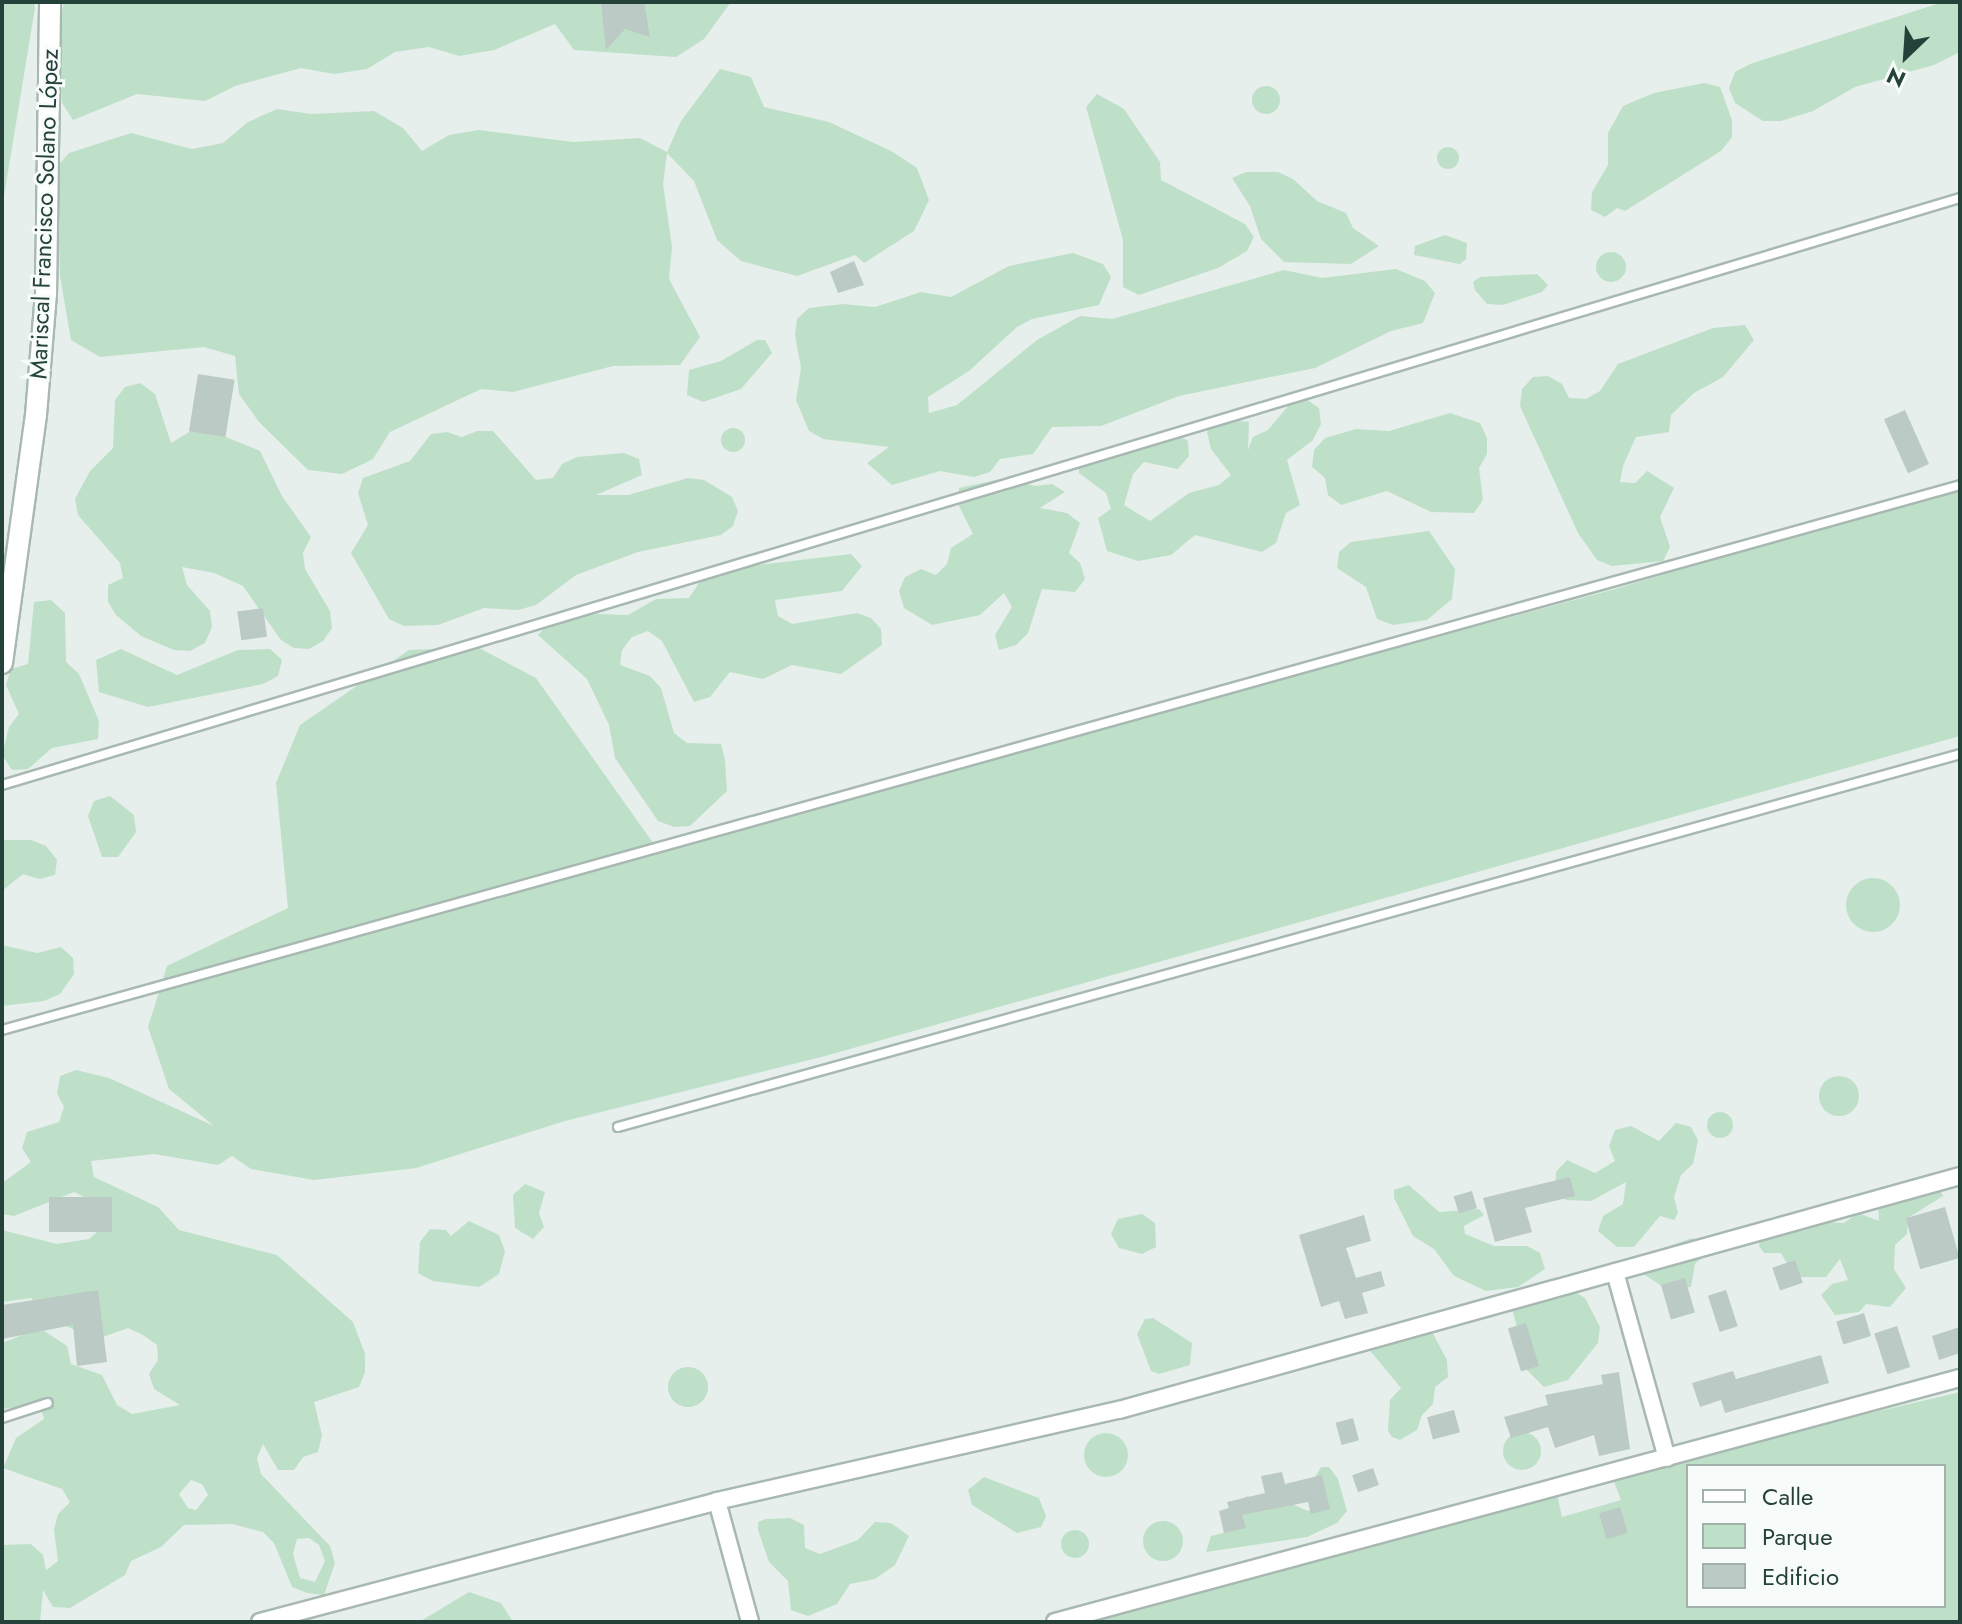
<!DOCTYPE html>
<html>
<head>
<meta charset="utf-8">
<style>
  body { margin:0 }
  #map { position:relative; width:1962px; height:1624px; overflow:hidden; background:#e6efeb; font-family:Jost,sans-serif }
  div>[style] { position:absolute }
  .green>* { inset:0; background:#bfe0c8 }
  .round { border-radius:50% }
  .building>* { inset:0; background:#bbcac4; transform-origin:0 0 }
  .roads { filter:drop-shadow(2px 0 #a8b8b2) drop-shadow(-2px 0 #a8b8b2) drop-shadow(0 2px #a8b8b2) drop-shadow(0 -2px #a8b8b2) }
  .service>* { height:8px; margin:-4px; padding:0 4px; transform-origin:4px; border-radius:4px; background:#fff }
  .minor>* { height:16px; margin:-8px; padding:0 8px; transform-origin:8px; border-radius:8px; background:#fff }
  .tertiary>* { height:20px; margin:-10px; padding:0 10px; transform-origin:10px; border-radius:10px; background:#fff }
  span { translate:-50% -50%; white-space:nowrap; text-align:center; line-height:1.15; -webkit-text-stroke:6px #f7fbf9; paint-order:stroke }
  .street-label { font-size:24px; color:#24423a }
  .frame { position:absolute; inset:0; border:4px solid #24423a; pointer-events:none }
  .legend { position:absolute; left:1686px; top:1464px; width:260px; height:144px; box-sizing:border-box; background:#f7fbf9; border:2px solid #a3b1ad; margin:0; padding:10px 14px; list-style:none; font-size:24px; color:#24423a }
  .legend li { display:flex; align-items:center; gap:16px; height:40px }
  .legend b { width:40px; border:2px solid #a3b1ad }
  .north { position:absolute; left:1866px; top:16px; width:80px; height:80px; -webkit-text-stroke:6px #f7fbf9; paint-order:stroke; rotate:205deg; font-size:22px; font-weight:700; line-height:32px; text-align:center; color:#24423a }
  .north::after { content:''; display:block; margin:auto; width:28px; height:36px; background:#24423a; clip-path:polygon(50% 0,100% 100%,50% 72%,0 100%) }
</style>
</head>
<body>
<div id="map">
  <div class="green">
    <i style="clip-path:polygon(2px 2px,34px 2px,35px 8px,2px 208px)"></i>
    <i style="clip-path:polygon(64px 2px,731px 2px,704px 39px,676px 57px,574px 50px,555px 24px,494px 50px,459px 56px,429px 47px,395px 52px,367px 69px,334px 74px,301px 68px,235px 86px,205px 101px,137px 94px,73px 120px,62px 103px,56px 37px)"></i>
    <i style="clip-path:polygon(1943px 2px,1960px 2px,1960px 52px,1934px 65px,1855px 87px,1813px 111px,1781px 121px,1763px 121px,1735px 103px,1729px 88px,1735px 72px,1750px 64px)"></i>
    <i style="clip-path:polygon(720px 69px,751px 77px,764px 107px,829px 122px,891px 151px,917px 168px,929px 200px,914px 231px,864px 263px,855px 255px,797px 276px,741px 261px,717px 240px,694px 181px,667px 153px,663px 184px,672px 247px,669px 279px,700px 337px,680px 365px,613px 366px,513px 392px,481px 389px,390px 432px,373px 459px,342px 474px,308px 470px,259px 422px,239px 394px,235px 356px,204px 347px,100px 357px,71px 340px,60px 276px,58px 211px,47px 178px,69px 153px,131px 133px,192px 149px,223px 143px,248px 122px,277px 109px,311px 114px,374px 111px,403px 128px,422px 151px,449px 135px,479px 130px,573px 142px,640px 138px,667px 152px,681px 121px)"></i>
    <i style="clip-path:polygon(1704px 83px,1720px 87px,1732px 120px,1732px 137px,1721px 151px,1625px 211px,1617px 208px,1605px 217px,1591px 210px,1592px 192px,1608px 165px,1608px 133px,1623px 106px,1654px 93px)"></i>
    <i class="round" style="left:1252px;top:86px;width:28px;height:28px"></i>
    <i style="clip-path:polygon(1097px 94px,1124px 109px,1160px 162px,1161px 180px,1245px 224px,1254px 237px,1247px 251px,1218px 268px,1139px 295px,1123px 287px,1123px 240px,1086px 107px)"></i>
    <i class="round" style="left:1437px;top:147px;width:22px;height:22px"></i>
    <i style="clip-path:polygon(1246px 172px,1278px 172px,1293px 179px,1317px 201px,1346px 213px,1353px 228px,1379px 246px,1351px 264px,1284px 262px,1261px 239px,1250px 206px,1232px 178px)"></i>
    <i style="clip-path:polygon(1445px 235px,1467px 243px,1466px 259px,1460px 264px,1414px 255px,1415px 246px)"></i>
    <i class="round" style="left:1596px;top:252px;width:30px;height:30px"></i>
    <i style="clip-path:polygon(1073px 253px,1103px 264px,1111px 277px,1099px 305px,1032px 319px,1017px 327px,969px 371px,928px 397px,929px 413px,957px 405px,1037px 340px,1080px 316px,1112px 319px,1284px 270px,1322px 278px,1396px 269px,1425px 281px,1435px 293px,1423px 323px,1391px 331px,1315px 368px,1179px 396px,1101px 426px,1052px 427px,1033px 454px,1000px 459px,990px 472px,974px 477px,940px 471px,892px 485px,867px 463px,889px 447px,823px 439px,809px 431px,796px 400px,801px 368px,795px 335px,797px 319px,809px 308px,843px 304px,875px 307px,921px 292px,951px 297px,1009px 266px)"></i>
    <i style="clip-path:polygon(1537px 274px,1548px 285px,1542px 292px,1503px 305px,1487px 304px,1475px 290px,1473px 282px,1480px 277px)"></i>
    <i style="clip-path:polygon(1745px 325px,1754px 340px,1723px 377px,1694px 393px,1671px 415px,1669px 432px,1636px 437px,1623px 466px,1620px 482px,1635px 483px,1647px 471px,1674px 488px,1660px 517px,1670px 547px,1663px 561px,1612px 566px,1597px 560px,1578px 533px,1520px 406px,1522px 389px,1533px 377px,1548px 376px,1562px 384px,1569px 398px,1586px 399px,1600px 391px,1618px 364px,1713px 328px)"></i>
    <i style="clip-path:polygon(757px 340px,765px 340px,772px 353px,741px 389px,703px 402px,687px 395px,689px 370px,721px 361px)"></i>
    <i style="clip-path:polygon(140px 383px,155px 394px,171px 443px,199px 426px,260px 451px,282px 496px,311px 537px,303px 553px,305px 569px,330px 611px,332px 628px,323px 641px,309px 649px,294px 648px,281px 640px,243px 586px,214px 573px,182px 567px,187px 585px,210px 611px,212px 627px,205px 643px,190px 651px,174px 650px,141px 636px,116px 615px,108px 602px,108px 585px,123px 578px,120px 563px,78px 515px,75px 499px,90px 471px,113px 448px,115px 400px,125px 387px)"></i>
    <i style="clip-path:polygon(1306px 399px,1319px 408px,1321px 424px,1313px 440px,1287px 460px,1300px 505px,1286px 513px,1276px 543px,1262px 552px,1195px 535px,1171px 555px,1138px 561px,1107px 551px,1098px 518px,1111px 509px,1106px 493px,1079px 473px,1078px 457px,1110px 454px,1173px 433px,1188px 441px,1189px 456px,1178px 469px,1144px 462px,1133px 474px,1124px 505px,1150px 521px,1189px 493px,1219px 485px,1231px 475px,1211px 449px,1207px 432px,1218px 418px,1249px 422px,1248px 450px,1253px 437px,1268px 430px,1289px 405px)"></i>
    <i style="clip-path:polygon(1450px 413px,1480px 423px,1487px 438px,1487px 454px,1479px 468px,1483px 500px,1474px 513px,1431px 512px,1387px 491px,1341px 505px,1328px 495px,1325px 478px,1312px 467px,1314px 450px,1325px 438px,1356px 429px,1389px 431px)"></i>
    <i class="round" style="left:721px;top:428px;width:24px;height:24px"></i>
    <i style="clip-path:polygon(477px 431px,493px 431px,536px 480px,553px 478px,562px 464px,577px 457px,624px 453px,639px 459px,642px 475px,596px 495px,628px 495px,688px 478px,704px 480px,732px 497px,738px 511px,733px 526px,721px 535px,638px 552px,576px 575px,536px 605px,518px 610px,484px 608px,438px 625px,404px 626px,389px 619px,351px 553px,368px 525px,358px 493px,363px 478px,410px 461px,431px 434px,447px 432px,462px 437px)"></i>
    <i style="clip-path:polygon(1005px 478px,1035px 486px,1052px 484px,1065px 492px,1040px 508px,1067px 513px,1080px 523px,1069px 553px,1080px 563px,1085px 579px,1075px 592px,1042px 589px,1028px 633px,1016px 645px,999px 650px,995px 635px,1012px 607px,1004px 593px,980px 615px,932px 625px,904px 608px,899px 591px,905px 577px,921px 569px,936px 575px,947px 564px,951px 548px,973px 534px,958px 504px,959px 488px)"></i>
    <i style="clip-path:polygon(evenodd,1960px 485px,1960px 736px,825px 1056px,565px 1121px,416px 1168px,314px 1180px,251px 1169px,232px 1156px,218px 1165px,154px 1154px,91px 1161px,94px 1177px,158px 1207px,179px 1230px,277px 1255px,353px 1322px,365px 1354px,365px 1372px,359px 1387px,314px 1402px,322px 1435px,318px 1452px,303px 1457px,294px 1470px,278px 1470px,263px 1444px,257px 1458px,261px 1474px,330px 1546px,335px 1563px,324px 1595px,307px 1593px,292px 1587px,274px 1543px,263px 1532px,232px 1524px,184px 1525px,161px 1547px,131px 1561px,125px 1575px,70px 1608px,53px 1607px,43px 1590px,40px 1622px,2px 1622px,2px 1545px,31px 1544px,43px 1555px,46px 1570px,58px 1561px,54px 1530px,58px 1514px,70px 1502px,62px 1489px,3px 1468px,16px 1438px,44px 1419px,40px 1404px,2px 1409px,2px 1343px,40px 1328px,67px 1346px,71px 1364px,102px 1375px,117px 1405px,132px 1414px,180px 1405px,154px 1389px,149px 1374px,158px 1360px,157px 1345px,143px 1335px,128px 1328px,97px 1339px,51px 1320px,31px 1298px,2px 1302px,2px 1230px,57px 1244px,89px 1239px,102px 1228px,89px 1199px,74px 1192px,14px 1216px,2px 1214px,2px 1183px,31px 1162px,22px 1148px,27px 1132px,59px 1122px,64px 1107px,57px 1093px,60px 1076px,76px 1070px,109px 1078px,214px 1126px,169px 1089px,148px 1027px,167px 966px,288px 908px,276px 783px,300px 725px,409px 650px,477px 647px,536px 678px,656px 847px,1615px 589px,1960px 485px,191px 1480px,202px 1484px,208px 1495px,196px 1510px,188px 1508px,179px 1494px,191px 1480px,1960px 485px,309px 1538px,319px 1545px,325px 1561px,315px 1582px,300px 1578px,293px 1554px,297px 1539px,309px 1538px)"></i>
    <i style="clip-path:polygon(1429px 531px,1455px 569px,1452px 599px,1427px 620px,1393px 625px,1377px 619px,1366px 587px,1337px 568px,1339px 552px,1351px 542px)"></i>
    <i style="clip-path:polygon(851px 554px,862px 566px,842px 591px,775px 600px,778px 616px,792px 624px,857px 613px,871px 618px,881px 629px,882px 645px,841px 674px,792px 665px,763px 679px,730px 672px,710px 697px,694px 702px,662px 641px,648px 631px,632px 637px,622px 650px,620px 665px,650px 676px,661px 688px,674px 733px,687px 743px,721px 744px,725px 760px,727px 791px,690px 826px,674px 827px,658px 821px,615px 758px,609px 725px,587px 679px,538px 635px,549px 623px,597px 614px,628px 615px,656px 599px,689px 598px,707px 571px)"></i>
    <i style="clip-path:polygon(51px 600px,65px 613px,66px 662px,79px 674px,99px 721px,98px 739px,52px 748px,28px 769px,12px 770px,2px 755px,9px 727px,19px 714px,6px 685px,11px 669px,28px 664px,34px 602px)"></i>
    <i style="clip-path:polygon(121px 649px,177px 675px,238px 650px,270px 649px,282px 660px,278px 676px,263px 684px,148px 707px,99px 692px,96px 660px)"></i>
    <i style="clip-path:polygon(110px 796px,134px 815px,136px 832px,118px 857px,102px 857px,88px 816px,94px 801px)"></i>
    <i style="clip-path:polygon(2px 840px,31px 840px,46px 846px,57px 860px,55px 875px,39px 879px,23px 874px,2px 891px)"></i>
    <i class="round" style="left:1846px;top:878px;width:54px;height:54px"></i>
    <i style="clip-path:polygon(2px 945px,37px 953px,61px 947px,73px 958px,74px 974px,60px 994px,44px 1001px,2px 1006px)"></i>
    <i class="round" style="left:1819px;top:1076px;width:40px;height:40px"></i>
    <i class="round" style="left:1707px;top:1112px;width:26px;height:26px"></i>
    <i style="clip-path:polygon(1676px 1123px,1691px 1127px,1698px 1140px,1693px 1164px,1681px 1175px,1674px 1197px,1678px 1213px,1674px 1220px,1660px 1216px,1634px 1247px,1617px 1247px,1598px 1231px,1603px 1216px,1623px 1204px,1626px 1182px,1591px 1201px,1566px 1200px,1555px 1189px,1556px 1172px,1567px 1160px,1595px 1173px,1615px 1161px,1609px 1146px,1615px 1130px,1631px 1126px,1659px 1141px)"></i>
    <i style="clip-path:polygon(525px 1184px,545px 1192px,539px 1213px,544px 1227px,533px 1239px,515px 1228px,513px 1195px)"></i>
    <i style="clip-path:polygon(1409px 1185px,1439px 1212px,1479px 1209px,1484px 1215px,1464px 1226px,1465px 1234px,1494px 1246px,1527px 1246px,1540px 1253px,1545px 1269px,1518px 1287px,1486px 1291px,1454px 1276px,1434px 1249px,1413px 1236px,1394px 1198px,1394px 1190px)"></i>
    <i style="clip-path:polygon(1940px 1188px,1943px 1196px,1908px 1218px,1907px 1234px,1895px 1245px,1894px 1269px,1906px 1288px,1890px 1307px,1866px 1304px,1859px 1312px,1835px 1315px,1821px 1295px,1832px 1284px,1848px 1280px,1840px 1259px,1826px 1277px,1801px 1277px,1794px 1275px,1781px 1253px,1764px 1253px,1759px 1246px,1760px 1238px,1806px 1230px,1820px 1222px,1844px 1223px,1858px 1213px,1879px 1221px,1878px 1204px)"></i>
    <i style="clip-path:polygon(1142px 1214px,1155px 1223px,1156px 1247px,1142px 1254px,1119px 1248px,1111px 1234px,1118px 1219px)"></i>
    <i style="clip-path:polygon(469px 1221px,499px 1235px,505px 1251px,499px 1274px,479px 1287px,433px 1281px,418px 1273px,420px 1242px,430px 1229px,446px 1230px,451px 1236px)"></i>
    <i style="clip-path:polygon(1692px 1238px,1712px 1249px,1695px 1264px,1691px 1287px,1666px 1289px,1639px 1271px,1644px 1255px)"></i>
    <i style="clip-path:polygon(1565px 1286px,1585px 1298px,1600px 1327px,1598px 1343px,1568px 1380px,1544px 1387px,1527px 1370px,1511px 1303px)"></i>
    <i style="clip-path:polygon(1153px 1318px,1192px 1343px,1190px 1365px,1159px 1374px,1151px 1371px,1137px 1334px,1145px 1319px)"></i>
    <i style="clip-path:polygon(1431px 1330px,1447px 1360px,1448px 1377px,1435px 1387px,1433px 1404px,1422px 1415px,1417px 1430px,1400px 1440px,1392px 1437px,1388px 1431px,1390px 1400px,1401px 1388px,1367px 1347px)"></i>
    <i class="round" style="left:668px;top:1367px;width:40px;height:40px"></i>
    <i style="clip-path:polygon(evenodd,1960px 1392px,1960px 1622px,1063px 1622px,1557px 1494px,1562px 1517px,1621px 1500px,1611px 1474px,1960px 1392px,1688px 1466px,1944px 1466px,1944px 1606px,1688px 1606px,1688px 1466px)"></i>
    <i class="round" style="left:1503px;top:1432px;width:38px;height:38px"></i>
    <i class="round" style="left:1084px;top:1433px;width:44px;height:44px"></i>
    <i style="clip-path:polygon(1321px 1467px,1329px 1467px,1338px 1479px,1347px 1511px,1337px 1523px,1307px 1537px,1206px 1552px,1211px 1536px,1235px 1530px,1241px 1499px,1248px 1496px,1266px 1511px,1270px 1505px,1292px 1498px,1294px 1505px,1308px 1511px,1314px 1506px,1313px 1481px)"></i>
    <i style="clip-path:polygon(984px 1477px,1039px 1498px,1046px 1516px,1041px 1527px,1017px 1533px,972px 1505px,968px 1490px)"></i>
    <i style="clip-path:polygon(790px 1518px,804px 1525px,805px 1548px,820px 1554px,858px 1540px,875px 1522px,891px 1523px,909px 1536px,895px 1565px,875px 1579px,850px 1584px,837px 1604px,808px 1616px,791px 1610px,788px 1581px,769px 1562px,758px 1530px,758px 1522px,766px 1519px)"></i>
    <i class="round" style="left:1143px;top:1521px;width:40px;height:40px"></i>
    <i class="round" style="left:1061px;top:1530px;width:28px;height:28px"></i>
    <i style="clip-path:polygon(469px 1592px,501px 1603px,513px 1622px,419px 1622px)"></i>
  </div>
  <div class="building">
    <i style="clip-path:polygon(601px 2px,644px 2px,650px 37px,625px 29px,606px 50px)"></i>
    <i style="clip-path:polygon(854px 261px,864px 285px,838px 293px,830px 272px)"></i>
    <i style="left:198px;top:374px;width:37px;height:58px;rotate:9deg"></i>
    <i style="left:1905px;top:410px;width:59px;height:23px;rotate:66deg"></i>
    <i style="left:263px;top:608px;width:29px;height:26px;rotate:82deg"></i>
    <i style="clip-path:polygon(1570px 1177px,1575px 1196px,1525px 1208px,1532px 1232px,1495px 1242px,1483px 1198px)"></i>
    <i style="left:1472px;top:1191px;width:18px;height:19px;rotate:74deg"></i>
    <i style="left:49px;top:1197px;width:63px;height:35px"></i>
    <i style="left:1945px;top:1207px;width:53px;height:41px;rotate:74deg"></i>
    <i style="clip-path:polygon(1364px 1215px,1371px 1241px,1346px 1248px,1356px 1278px,1381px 1271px,1385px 1286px,1362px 1293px,1368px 1313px,1345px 1319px,1339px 1301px,1321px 1307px,1299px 1235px)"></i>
    <i style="left:1795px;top:1260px;width:24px;height:24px;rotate:71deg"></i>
    <i style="left:1685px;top:1278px;width:36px;height:25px;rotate:74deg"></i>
    <i style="clip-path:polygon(98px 1290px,107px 1362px,77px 1366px,73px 1325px,2px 1339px,2px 1305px)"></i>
    <i style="left:1726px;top:1290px;width:38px;height:19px;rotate:72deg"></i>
    <i style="left:1864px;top:1313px;width:24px;height:29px;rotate:73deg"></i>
    <i style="left:1526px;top:1323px;width:45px;height:19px;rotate:73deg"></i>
    <i style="left:1897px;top:1326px;width:43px;height:24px;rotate:72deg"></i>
    <i style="clip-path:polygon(1960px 1327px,1960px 1353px,1939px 1360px,1932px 1336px)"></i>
    <i style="clip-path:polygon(1821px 1355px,1829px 1383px,1725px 1413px,1721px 1400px,1700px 1407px,1692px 1383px,1733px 1371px,1736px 1379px)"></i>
    <i style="clip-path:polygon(1619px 1372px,1630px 1449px,1599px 1456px,1594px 1435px,1555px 1448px,1548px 1427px,1511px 1438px,1504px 1417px,1548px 1405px,1545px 1395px,1603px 1384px,1601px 1375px)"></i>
    <i style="left:1454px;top:1410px;width:23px;height:28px;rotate:75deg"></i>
    <i style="left:1353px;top:1418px;width:23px;height:18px;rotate:75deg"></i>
    <i style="left:1373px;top:1468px;width:18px;height:22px;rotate:71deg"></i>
    <i style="clip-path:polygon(1282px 1472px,1285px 1484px,1322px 1475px,1330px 1509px,1311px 1514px,1308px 1502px,1242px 1515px,1246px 1528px,1224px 1533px,1219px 1511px,1229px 1508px,1227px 1502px,1265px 1493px,1261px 1476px)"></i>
    <i style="left:1620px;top:1507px;width:27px;height:22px;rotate:73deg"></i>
  </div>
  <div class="roads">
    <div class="service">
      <i style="left:2px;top:785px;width:2044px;rotate:-16.69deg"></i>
      <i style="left:2px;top:1030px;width:2032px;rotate:-15.55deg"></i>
      <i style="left:618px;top:1127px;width:1393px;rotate:-15.53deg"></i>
      <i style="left:2px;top:1418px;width:48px;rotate:-18.1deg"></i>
    </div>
    <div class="minor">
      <i style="left:1615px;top:1272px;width:193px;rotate:74.4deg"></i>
      <i style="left:717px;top:1501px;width:125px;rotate:74.7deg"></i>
      <i style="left:260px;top:1622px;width:473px;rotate:-14.8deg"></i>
      <i style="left:717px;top:1501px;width:412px;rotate:-12.8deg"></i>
      <i style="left:1119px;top:1410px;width:873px;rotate:-15.55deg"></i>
      <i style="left:1055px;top:1622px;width:937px;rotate:-15.09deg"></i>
    </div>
    <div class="tertiary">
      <i style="left:2px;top:663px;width:250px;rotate:-82.2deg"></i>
      <i style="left:36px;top:415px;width:121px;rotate:-85.3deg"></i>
      <i style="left:46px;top:294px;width:292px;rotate:-89.2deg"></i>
    </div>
  </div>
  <div class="street-label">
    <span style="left:44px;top:214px;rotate:-88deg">Mariscal Francisco Solano López</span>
  </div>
  <div class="frame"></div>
  <ul class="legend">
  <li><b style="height:10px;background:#fff"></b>Calle</li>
  <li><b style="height:22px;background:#bfe0c8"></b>Parque</li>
  <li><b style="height:22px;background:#bbcac4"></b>Edificio</li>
  </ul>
  <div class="north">N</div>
</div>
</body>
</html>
